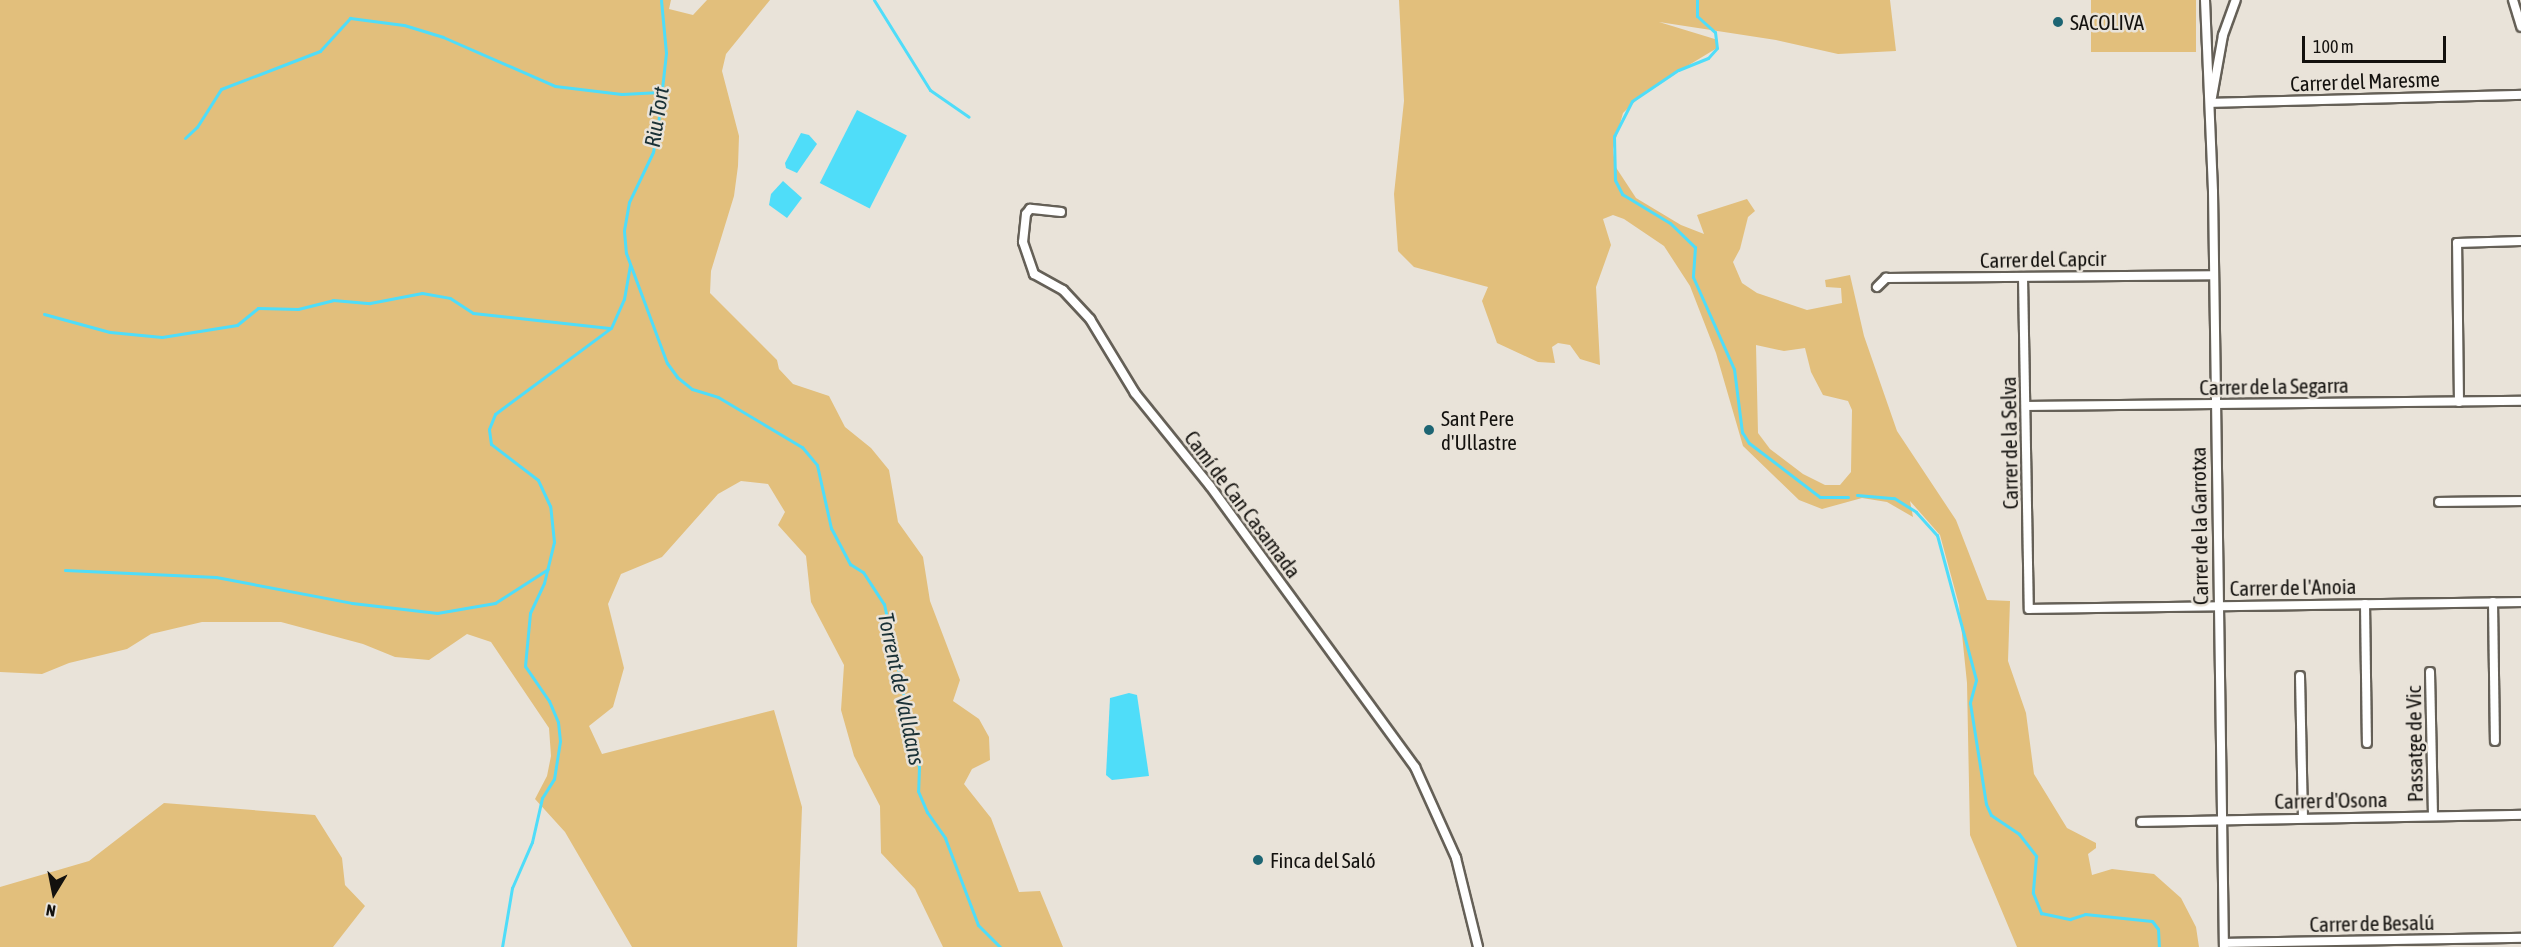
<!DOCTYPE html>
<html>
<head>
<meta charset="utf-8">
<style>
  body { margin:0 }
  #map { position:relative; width:2521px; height:947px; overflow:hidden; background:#e9e3d9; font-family:"Asap Condensed",sans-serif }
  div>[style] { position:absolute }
  .green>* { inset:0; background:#e2bf7c; transform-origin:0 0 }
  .water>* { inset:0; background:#4fddf9; transform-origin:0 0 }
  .stream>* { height:3px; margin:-1.5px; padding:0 1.5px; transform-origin:1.5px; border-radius:1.5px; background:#4fddf9 }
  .roads { filter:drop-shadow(2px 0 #656057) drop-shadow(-2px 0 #656057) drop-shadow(0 2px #656057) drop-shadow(0 -2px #656057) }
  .minor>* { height:8px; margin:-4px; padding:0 4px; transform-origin:4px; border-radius:4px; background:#fff }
  .dots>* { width:16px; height:16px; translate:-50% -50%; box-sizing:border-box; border:3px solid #e9e3d9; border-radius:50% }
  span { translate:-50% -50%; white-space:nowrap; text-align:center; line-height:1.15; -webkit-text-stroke:5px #e9e3d9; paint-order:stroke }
  .poi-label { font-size:21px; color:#13110e }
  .left { translate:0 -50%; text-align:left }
  .street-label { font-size:21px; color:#13110e }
  .water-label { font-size:22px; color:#1a3136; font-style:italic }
  .north { position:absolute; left:24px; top:863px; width:60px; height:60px; -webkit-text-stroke:4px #e9e3d9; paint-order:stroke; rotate:190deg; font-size:16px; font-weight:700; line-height:24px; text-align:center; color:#13110e }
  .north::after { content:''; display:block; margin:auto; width:21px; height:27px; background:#13110e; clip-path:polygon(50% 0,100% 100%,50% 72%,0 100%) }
  .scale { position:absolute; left:2302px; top:36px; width:144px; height:27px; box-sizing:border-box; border:3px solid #13110e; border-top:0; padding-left:8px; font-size:18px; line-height:21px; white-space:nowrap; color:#13110e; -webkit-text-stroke:4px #e9e3d9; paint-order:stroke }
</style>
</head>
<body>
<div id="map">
  <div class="green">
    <i style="clip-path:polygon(0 0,671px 0,669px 9px,693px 15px,707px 0,770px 0,726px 54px,722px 71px,739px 136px,738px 166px,734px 196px,711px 271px,710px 293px,777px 360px,779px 369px,793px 384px,829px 396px,845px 427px,871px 448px,889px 470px,898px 522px,923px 557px,930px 601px,960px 680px,953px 701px,979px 719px,989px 737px,990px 760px,972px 769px,964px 784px,991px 818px,1019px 892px,1040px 891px,1063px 947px,943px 947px,915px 889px,881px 853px,880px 806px,854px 756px,841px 710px,844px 665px,811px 602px,806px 556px,778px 525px,785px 512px,768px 484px,741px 481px,718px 494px,662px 557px,621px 574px,608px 604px,624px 668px,613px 707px,589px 726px,602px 754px,774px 710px,802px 807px,797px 947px,632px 947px,565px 832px,535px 799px,547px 776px,551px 756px,549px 728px,491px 642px,467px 634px,429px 660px,395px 657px,363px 644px,281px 622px,202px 622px,151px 634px,127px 649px,69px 663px,42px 674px,0 672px)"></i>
    <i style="clip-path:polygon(evenodd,1399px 0,1890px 0,1896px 51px,1838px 54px,1776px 40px,1659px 22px,1718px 40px,1717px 48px,1646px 91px,1623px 113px,1613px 149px,1615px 166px,1636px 198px,1681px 225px,1704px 234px,1697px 215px,1747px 199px,1755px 211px,1748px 217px,1740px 249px,1733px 262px,1742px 283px,1757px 293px,1807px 310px,1842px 303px,1841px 288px,1826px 287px,1825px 280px,1850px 275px,1864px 336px,1897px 431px,1956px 520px,1987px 600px,2010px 601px,2008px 661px,2026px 713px,2034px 774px,2067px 828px,2096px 843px,2096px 848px,2088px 854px,2092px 875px,2112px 869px,2154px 874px,2181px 898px,2196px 927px,2199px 947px,2017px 947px,1970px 835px,1967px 683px,1959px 605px,1940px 535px,1910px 501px,1913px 517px,1887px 502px,1862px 498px,1822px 509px,1799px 500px,1743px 446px,1716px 353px,1690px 286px,1664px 246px,1624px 219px,1613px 215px,1603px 219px,1611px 245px,1596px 287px,1600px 365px,1580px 359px,1570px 345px,1558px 343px,1552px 347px,1555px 363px,1538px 362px,1497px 343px,1482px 301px,1488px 287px,1414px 267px,1398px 251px,1394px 194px,1404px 101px,1399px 0,1756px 345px,1784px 351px,1805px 348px,1811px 372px,1823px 395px,1848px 401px,1852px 410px,1851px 472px,1840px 485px,1825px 485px,1803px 474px,1770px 449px,1758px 433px,1756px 345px)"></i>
    <i style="left:2091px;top:0;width:105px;height:52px"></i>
    <i style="clip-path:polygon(164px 803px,315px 815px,342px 858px,345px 885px,365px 906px,333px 947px,0 947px,0 887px,89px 861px)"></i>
  </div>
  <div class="water">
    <i style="left:857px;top:110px;width:56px;height:82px;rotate:27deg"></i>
    <i style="clip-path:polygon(801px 133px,809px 135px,817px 144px,797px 173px,786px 168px,785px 163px)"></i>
    <i style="clip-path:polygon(783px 181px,802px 198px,787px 218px,769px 205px,771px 194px)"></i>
    <i style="clip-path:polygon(1129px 693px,1137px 695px,1149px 776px,1112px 780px,1106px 775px,1110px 698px)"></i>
  </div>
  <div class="stream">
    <i style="left:661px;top:0;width:53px;rotate:84.6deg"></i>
    <i style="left:666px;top:53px;width:71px;rotate:96.4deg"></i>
    <i style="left:658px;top:124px;width:28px;rotate:100deg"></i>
    <i style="left:653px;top:152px;width:55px;rotate:115.6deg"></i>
    <i style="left:629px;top:202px;width:29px;rotate:100deg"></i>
    <i style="left:624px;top:231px;width:22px;rotate:85deg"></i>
    <i style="left:626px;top:253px;width:117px;rotate:69.6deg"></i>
    <i style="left:667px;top:363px;width:17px;rotate:54deg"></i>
    <i style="left:677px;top:377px;width:19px;rotate:39deg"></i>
    <i style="left:692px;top:389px;width:27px;rotate:17deg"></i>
    <i style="left:718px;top:397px;width:98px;rotate:30.8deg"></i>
    <i style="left:802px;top:447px;width:23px;rotate:50deg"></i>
    <i style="left:817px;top:465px;width:65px;rotate:77.5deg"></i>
    <i style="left:831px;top:528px;width:41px;rotate:62.2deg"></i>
    <i style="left:850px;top:564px;width:15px;rotate:32deg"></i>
    <i style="left:863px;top:572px;width:38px;rotate:57deg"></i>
    <i style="left:884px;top:604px;width:167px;rotate:77.9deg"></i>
    <i style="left:919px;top:767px;width:24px;rotate:92deg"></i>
    <i style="left:918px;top:791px;width:23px;rotate:67deg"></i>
    <i style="left:927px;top:812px;width:32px;rotate:55deg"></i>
    <i style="left:945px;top:838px;width:93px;rotate:69.2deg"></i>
    <i style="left:978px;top:925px;width:31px;rotate:45deg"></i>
    <i style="left:874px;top:0;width:106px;rotate:58.1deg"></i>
    <i style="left:930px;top:90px;width:47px;rotate:34.7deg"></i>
    <i style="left:1697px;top:0;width:16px;rotate:90deg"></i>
    <i style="left:1697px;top:16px;width:24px;rotate:42deg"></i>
    <i style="left:1715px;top:32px;width:16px;rotate:83deg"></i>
    <i style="left:1717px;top:48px;width:13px;rotate:132deg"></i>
    <i style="left:1708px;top:58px;width:32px;rotate:158deg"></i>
    <i style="left:1678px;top:70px;width:55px;rotate:146deg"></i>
    <i style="left:1632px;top:101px;width:39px;rotate:117deg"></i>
    <i style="left:1614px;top:136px;width:44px;rotate:88.7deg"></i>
    <i style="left:1615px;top:180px;width:16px;rotate:63deg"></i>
    <i style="left:1622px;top:194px;width:56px;rotate:31.1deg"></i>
    <i style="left:1670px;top:223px;width:35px;rotate:44deg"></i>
    <i style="left:1695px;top:247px;width:30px;rotate:94deg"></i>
    <i style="left:1693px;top:277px;width:101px;rotate:66deg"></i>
    <i style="left:1734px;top:369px;width:64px;rotate:82.8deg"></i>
    <i style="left:1742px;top:432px;width:13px;rotate:58deg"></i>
    <i style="left:1749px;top:443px;width:89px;rotate:37.3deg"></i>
    <i style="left:1820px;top:497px;width:28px"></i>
    <i style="left:185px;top:138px;width:16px;rotate:-43deg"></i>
    <i style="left:197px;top:127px;width:45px;rotate:-57.7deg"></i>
    <i style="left:221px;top:89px;width:106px;rotate:-21deg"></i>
    <i style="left:320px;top:51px;width:45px;rotate:-47.7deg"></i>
    <i style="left:350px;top:18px;width:54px;rotate:7.4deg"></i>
    <i style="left:404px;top:25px;width:41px;rotate:17.1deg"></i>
    <i style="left:443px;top:37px;width:122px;rotate:23.6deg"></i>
    <i style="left:555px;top:86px;width:67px;rotate:6.8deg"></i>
    <i style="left:622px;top:94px;width:38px;rotate:-3deg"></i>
    <i style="left:44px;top:314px;width:68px;rotate:15.3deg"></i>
    <i style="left:110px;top:332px;width:52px;rotate:5.5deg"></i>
    <i style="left:162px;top:337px;width:76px;rotate:-9.1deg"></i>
    <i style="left:237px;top:325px;width:27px;rotate:-39deg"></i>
    <i style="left:258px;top:308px;width:40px;rotate:1.4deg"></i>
    <i style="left:298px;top:309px;width:36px;rotate:-14deg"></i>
    <i style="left:333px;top:300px;width:37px;rotate:5deg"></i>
    <i style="left:370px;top:303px;width:53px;rotate:-10.9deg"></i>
    <i style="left:422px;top:293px;width:28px;rotate:10deg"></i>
    <i style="left:450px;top:298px;width:27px;rotate:33deg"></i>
    <i style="left:473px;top:313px;width:137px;rotate:6.3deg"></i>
    <i style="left:1857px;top:495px;width:37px;rotate:5deg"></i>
    <i style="left:1894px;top:498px;width:26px;rotate:32deg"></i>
    <i style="left:1916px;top:512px;width:31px;rotate:48deg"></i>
    <i style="left:1937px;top:535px;width:150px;rotate:74.9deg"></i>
    <i style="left:1976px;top:680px;width:24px;rotate:105deg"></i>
    <i style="left:1970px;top:703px;width:102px;rotate:81deg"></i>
    <i style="left:1986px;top:804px;width:12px;rotate:66deg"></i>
    <i style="left:1991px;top:815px;width:34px;rotate:34deg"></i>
    <i style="left:2019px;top:834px;width:28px;rotate:52deg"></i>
    <i style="left:2036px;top:856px;width:37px;rotate:95deg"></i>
    <i style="left:2033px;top:893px;width:22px;rotate:68deg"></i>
    <i style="left:2041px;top:913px;width:30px;rotate:12deg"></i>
    <i style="left:2070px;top:919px;width:16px;rotate:-18deg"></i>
    <i style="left:2085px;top:914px;width:67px;rotate:6deg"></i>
    <i style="left:2152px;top:921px;width:10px;rotate:53deg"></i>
    <i style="left:2158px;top:929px;width:18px;rotate:87deg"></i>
    <i style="left:65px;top:570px;width:151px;rotate:2.7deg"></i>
    <i style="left:216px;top:577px;width:138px;rotate:10.8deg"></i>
    <i style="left:352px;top:603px;width:86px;rotate:6.7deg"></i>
    <i style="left:437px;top:613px;width:59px;rotate:-9.8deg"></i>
    <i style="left:495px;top:603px;width:63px;rotate:-32.7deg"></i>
    <i style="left:502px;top:947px;width:60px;rotate:-80.4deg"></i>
    <i style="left:512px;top:888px;width:50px;rotate:-66.5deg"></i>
    <i style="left:532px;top:842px;width:45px;rotate:-77.2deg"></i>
    <i style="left:542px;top:798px;width:22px;rotate:-58deg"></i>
    <i style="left:554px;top:779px;width:38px;rotate:-81deg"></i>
    <i style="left:560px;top:741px;width:19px;rotate:-96deg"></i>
    <i style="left:558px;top:722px;width:23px;rotate:-113deg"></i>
    <i style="left:549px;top:701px;width:42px;rotate:-124.4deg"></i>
    <i style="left:525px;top:666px;width:53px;rotate:-84.6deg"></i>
    <i style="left:530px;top:613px;width:33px;rotate:-65deg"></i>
    <i style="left:544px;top:583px;width:42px;rotate:-76.3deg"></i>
    <i style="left:554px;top:542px;width:36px;rotate:-96deg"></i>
    <i style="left:550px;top:506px;width:29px;rotate:-115deg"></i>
    <i style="left:538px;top:480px;width:59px;rotate:-142.5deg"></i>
    <i style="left:491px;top:444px;width:15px;rotate:-98deg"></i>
    <i style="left:489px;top:429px;width:16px;rotate:-68deg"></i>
    <i style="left:495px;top:414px;width:144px;rotate:-36.6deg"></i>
    <i style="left:611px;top:328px;width:32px;rotate:-66deg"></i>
    <i style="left:624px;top:299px;width:34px;rotate:-80deg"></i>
  </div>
  <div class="roads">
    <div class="minor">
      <i style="left:2205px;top:0;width:192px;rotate:87.6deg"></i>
      <i style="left:2213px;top:192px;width:755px;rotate:89.17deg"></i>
      <i style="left:2513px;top:0;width:28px;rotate:73deg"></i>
      <i style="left:2212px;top:97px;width:63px;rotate:-79.9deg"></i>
      <i style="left:2223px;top:35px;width:37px;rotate:-70deg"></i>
      <i style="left:2210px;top:103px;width:311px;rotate:-1.5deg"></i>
      <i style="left:1061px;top:212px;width:31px;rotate:-174deg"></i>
      <i style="left:1030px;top:209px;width:6px;rotate:129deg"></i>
      <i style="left:1026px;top:214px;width:28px;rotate:96deg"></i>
      <i style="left:1023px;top:242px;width:34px;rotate:71deg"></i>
      <i style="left:1034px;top:274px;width:33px;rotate:29deg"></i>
      <i style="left:1063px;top:290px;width:40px;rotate:47deg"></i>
      <i style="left:1090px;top:319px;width:87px;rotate:58.7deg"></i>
      <i style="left:1135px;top:393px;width:119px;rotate:51.1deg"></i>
      <i style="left:1210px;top:486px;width:348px;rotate:53.9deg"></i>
      <i style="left:1415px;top:767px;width:100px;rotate:65.7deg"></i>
      <i style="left:1456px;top:858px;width:92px;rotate:76.1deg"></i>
      <i style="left:2023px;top:277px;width:332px;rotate:89deg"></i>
      <i style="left:2029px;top:609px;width:492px;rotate:-0.8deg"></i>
      <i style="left:1877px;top:287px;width:13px;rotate:-45deg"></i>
      <i style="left:1886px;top:278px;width:328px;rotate:-0.5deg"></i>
      <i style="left:2459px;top:402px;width:159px;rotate:-90.7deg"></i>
      <i style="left:2457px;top:243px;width:64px;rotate:-1.8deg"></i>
      <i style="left:2028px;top:406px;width:493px;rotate:-0.6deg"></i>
      <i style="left:2439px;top:502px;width:82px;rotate:-0.7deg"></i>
      <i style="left:2493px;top:602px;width:139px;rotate:89.2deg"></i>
      <i style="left:2365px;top:604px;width:139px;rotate:89.2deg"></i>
      <i style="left:2430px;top:672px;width:144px;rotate:88.8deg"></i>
      <i style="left:2300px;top:676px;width:142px;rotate:88.8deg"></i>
      <i style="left:2141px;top:822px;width:380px;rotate:-1.1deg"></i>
      <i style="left:2224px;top:943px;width:297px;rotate:-1deg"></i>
    </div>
  </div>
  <div class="dots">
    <i style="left:2058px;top:22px;background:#1d6573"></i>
    <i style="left:1429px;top:430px;background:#1d6573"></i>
    <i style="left:1258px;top:860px;background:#1d6573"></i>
  </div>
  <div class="poi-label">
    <span class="left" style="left:2070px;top:22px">SACOLIVA</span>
    <span class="left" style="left:1441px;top:430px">Sant Pere<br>d'Ullastre</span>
    <span class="left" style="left:1270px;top:860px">Finca del Saló</span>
  </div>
  <div class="street-label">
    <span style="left:2365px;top:81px;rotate:-2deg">Carrer del Maresme</span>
    <span style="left:2043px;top:259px;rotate:-1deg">Carrer del Capcir</span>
    <span style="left:2274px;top:386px;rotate:-1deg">Carrer de la Segarra</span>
    <span style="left:2009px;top:443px;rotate:-91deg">Carrer de la Selva</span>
    <span style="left:1243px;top:504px;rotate:53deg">Camí de Can Casamada</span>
    <span style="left:2199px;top:526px;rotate:-91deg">Carrer de la Garrotxa</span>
    <span style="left:2293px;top:587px;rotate:-1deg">Carrer de l'Anoia</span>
    <span style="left:2414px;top:744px;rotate:-91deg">Passatge de Vic</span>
    <span style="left:2331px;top:800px;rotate:-1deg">Carrer d'Osona</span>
    <span style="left:2372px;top:923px;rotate:-1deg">Carrer de Besalú</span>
  </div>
  <div class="water-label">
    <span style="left:657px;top:117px;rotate:-81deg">Riu Tort</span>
    <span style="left:901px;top:689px;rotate:78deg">Torrent de Valldans</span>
  </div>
  <div class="north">N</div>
  <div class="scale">100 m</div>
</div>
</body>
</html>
